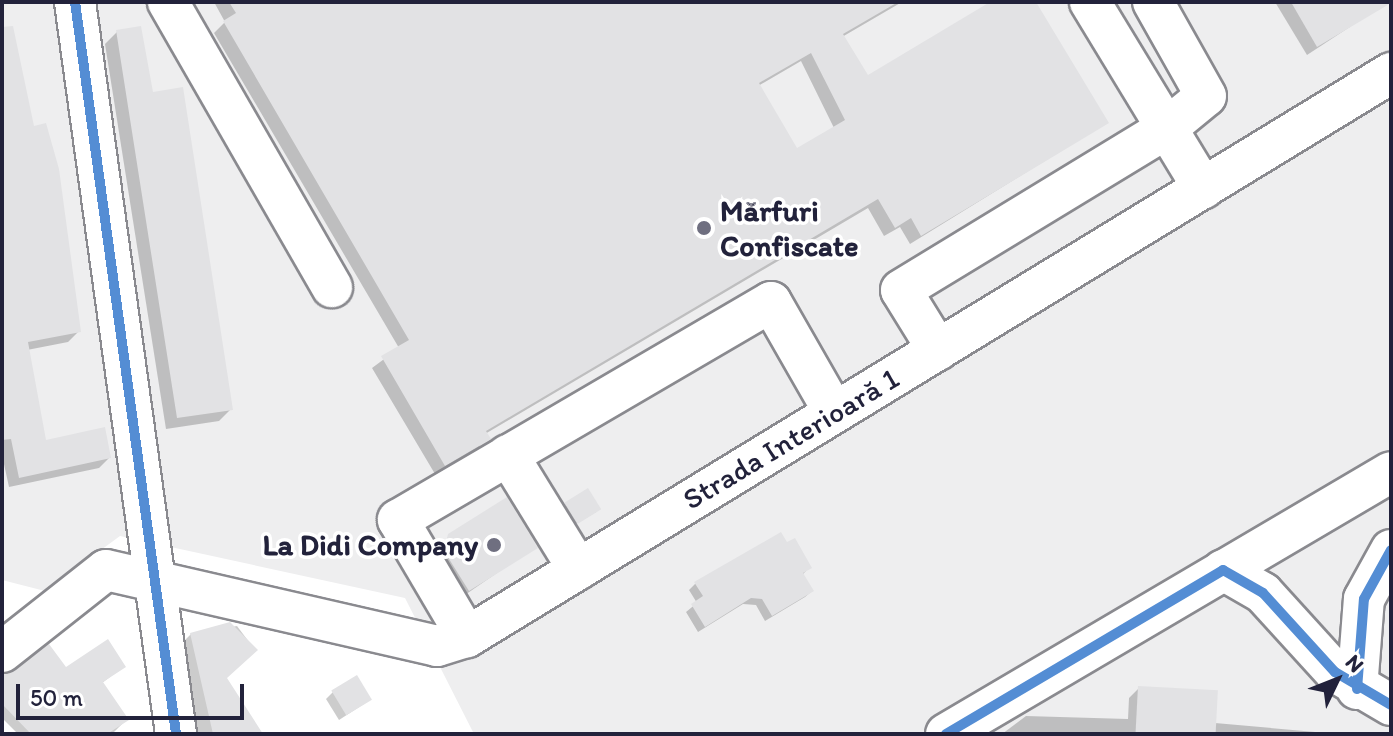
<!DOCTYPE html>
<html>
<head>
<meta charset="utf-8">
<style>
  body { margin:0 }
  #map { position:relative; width:1393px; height:736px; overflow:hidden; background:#fff; font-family:Itim,sans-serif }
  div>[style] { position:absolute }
  .built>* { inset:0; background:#eeeeef }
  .shadow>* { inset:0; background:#0003 }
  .building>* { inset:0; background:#e2e2e4; transform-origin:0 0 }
  .roads { filter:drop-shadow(2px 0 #8a8a8f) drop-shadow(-2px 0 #8a8a8f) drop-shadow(0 2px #8a8a8f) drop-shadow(0 -2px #8a8a8f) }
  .minor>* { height:40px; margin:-20px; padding:0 20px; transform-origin:20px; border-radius:20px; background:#fff }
  .bus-1>* { height:10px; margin:-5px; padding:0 5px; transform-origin:5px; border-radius:5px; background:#548dd4 }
  .dots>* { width:22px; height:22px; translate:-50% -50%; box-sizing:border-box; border:4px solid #fff; border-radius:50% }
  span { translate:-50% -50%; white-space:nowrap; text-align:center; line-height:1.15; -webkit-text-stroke:7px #fff; paint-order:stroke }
  .poi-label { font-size:30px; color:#22223b; font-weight:700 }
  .left { translate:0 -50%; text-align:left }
  .right { translate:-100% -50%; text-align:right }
  .street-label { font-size:30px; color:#22223b }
  .frame { position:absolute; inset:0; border:4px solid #22223b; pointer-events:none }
  .north { position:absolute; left:1297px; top:640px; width:80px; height:80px; -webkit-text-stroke:6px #fff; paint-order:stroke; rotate:47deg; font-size:22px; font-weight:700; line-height:32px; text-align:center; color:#22223b }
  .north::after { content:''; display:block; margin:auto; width:28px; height:36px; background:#22223b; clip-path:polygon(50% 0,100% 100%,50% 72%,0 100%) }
  .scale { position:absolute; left:16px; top:684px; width:228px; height:36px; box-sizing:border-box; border:4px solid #22223b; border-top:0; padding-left:10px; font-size:24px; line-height:28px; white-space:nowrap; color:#22223b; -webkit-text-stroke:6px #fff; paint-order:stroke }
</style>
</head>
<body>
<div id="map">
  <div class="built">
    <i style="clip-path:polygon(2px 2px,1391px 2px,1391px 734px,474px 734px,405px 598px,120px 536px,45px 591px,2px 580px)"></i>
  </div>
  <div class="shadow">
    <i style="clip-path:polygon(evenodd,214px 2px,902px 2px,842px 37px,867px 78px,994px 2px,1034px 2px,1106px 123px,910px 244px,900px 227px,884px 236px,868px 208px,485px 434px,478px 449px,435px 474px,372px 368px,399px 348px,214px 33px,225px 22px,214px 2px,801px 61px,834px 128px,797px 151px,758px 86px,801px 61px)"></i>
    <i style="clip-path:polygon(1275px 2px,1356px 2px,1365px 17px,1307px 55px)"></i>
    <i style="clip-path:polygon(117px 32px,151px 94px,231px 409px,219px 421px,166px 429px,105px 44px)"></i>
    <i style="clip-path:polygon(2px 53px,79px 331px,68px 342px,27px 350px,45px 442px,109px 458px,99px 468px,9px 487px,2px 455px)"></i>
    <i style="clip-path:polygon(565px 504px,596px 512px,574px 525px)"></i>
    <i style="clip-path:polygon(449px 535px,535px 547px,459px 599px,435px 562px)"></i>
    <i style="clip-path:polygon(786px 545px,810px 567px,802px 575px,812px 591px,805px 597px,765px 621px,756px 605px,743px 604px,698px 632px,686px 612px,697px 603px,689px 590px,695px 584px)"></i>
    <i style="clip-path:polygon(237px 626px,255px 650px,225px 678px,261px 734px,197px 734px,181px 644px,191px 634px)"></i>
    <i style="clip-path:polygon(123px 667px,102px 683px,126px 720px,112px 734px,18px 734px,2px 718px,2px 681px)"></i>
    <i style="clip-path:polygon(1139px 688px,1215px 723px,1338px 734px,1002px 734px,1026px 716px,1128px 719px,1129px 698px)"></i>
    <i style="clip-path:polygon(333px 692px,370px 700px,339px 720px,326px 699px)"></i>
  </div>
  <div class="building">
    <i style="clip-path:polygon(evenodd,229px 2px,898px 2px,843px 34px,868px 75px,990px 2px,1036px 2px,1109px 123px,921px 236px,911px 218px,895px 228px,878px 199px,486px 431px,491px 439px,445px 466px,381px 356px,409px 340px,223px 21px,236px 13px,229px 2px,811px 53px,845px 120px,797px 148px,759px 83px,811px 53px)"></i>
    <i style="clip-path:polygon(1291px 2px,1391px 2px,1391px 3px,1317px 47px)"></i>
    <i style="clip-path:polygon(13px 26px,34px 126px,46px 123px,59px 169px,81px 332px,28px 342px,46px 440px,105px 427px,111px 458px,19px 478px,11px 439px,2px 440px,2px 27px)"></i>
    <i style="clip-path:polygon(141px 26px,153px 92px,183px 87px,233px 410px,177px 418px,116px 30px)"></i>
    <i style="left:588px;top:488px;width:25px;height:28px;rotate:58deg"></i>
    <i style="clip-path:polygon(507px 497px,538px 548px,469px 591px,444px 551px,448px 534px)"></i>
    <i style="clip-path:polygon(781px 532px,787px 542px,795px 538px,812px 568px,803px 573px,814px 591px,772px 616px,762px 599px,751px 598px,705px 627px,691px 604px,703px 596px,694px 582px)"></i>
    <i style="clip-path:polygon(230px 622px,258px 650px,227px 678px,263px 734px,213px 734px,190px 633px)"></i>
    <i style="clip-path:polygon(108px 639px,126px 667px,103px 682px,129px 720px,107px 734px,31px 734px,2px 704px,2px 675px,49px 644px,66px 667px)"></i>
    <i style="left:357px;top:675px;width:29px;height:30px;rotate:59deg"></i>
    <i style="left:1138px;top:686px;width:80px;height:48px;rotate:3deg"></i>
  </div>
  <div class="roads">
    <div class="minor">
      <i style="left:75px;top:2px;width:739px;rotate:82.14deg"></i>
      <i style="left:168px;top:2px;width:329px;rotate:60.1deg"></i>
      <i style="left:1090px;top:2px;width:218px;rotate:58.7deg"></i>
      <i style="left:938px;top:350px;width:70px;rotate:-121.7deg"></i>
      <i style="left:901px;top:290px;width:311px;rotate:-31.3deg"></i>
      <i style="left:1167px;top:128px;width:50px;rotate:-39.4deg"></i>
      <i style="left:1206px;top:96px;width:108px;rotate:-119.4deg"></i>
      <i style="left:508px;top:455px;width:134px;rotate:58.4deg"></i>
      <i style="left:1223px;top:570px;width:46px;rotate:29.9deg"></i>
      <i style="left:1263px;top:593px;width:107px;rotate:47.7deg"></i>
      <i style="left:1335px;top:672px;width:65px;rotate:30.5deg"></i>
      <i style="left:467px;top:637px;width:136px;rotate:-120.5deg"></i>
      <i style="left:398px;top:520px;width:432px;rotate:-30.3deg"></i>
      <i style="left:771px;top:302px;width:127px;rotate:60.2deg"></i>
      <i style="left:2px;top:652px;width:132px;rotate:-38.3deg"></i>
      <i style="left:106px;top:570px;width:340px;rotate:12.9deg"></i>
      <i style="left:437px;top:646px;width:31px;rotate:-17deg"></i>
      <i style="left:467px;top:637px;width:1083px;rotate:-31.4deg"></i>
      <i style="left:1357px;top:689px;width:90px;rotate:-85.6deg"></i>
      <i style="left:1364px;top:599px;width:56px;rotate:-61.1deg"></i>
      <i style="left:946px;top:734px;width:516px;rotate:-30.49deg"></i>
    </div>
  </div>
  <div class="bus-1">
    <i style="left:75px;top:2px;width:739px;rotate:82.14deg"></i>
    <i style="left:1223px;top:570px;width:46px;rotate:29.9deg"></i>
    <i style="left:1263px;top:593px;width:107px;rotate:47.7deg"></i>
    <i style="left:1335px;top:672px;width:65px;rotate:30.5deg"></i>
    <i style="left:1357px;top:689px;width:90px;rotate:-85.6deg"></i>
    <i style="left:1364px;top:599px;width:56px;rotate:-61.1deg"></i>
    <i style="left:946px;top:734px;width:322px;rotate:-30.6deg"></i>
  </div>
  <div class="dots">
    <i style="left:704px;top:228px;background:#6f6f80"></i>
    <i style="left:494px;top:545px;background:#6f6f80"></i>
  </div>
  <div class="poi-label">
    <span class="left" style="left:720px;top:228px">Mărfuri<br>Confiscate</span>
    <span class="right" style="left:478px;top:545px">La Didi Company</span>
  </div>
  <div class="street-label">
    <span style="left:791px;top:439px;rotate:-31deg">Strada Interioară 1</span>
  </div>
  <div class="frame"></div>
  <div class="north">N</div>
  <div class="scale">50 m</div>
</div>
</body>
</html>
